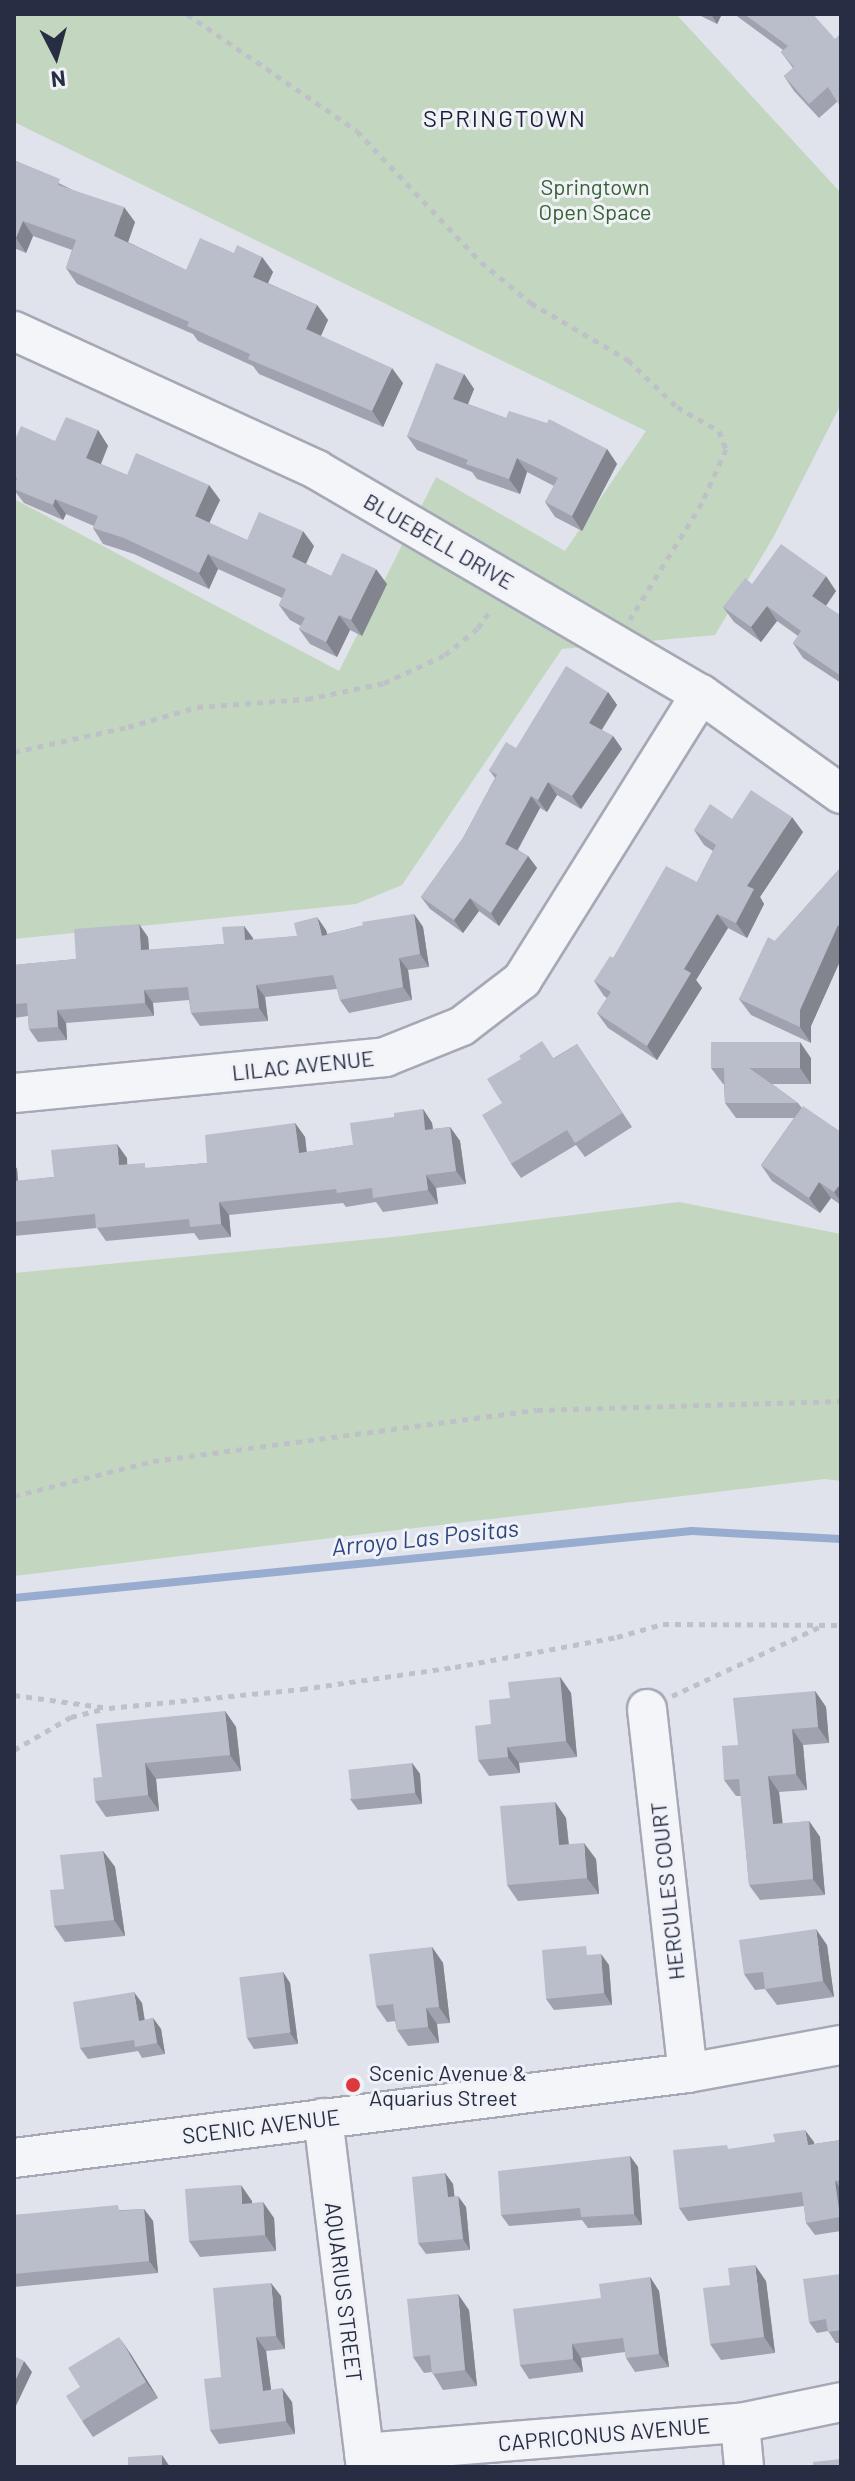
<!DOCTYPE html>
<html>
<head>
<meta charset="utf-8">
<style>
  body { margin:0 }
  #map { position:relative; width:855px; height:2481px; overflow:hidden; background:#e0e3eb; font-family:Barlow,sans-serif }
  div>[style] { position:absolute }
  .green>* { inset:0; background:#c3d6c0 }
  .stream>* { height:8px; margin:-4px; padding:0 4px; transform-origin:4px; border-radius:4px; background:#97accf }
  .path>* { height:5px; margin-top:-2.5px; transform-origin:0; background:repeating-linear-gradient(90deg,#bfc1c9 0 6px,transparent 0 12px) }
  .roads { filter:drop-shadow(2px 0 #a5a9b6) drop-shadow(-2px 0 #a5a9b6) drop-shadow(0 2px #a5a9b6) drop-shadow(0 -2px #a5a9b6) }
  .minor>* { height:38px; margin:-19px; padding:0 19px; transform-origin:19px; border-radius:19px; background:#f4f5f8 }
  .wall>* { inset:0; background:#a0a3af }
  .shaded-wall>* { inset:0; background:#82858e }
  .building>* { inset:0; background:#babecb; transform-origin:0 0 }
  .dots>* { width:22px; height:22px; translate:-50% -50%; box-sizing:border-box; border:4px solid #f0f2f8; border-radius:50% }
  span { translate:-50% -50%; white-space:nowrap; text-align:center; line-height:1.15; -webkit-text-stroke:6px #f0f2f8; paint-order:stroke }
  .park-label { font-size:22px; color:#366232 }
  .street-label { font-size:22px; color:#272e44 }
  .poi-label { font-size:22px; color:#272e44 }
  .left { translate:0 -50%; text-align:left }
  .neighbourhood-label { font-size:24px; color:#191f35; letter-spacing:2px }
  .water-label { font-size:24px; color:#2c477d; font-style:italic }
  .frame { position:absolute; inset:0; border:16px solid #272e44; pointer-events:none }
  .north { position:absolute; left:16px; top:16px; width:80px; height:80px; -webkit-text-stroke:6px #f0f2f8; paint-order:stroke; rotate:174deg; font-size:22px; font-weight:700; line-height:32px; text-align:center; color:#272e44 }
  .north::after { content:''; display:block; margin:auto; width:28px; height:36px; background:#272e44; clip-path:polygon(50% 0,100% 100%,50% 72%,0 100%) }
</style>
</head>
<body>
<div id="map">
  <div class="green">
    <i style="clip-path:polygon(14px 14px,676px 14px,841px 193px,841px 404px,774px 536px,715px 635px,562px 649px,402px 885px,356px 904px,14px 939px,14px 499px,339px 671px,436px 477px,565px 551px,646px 431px,14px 122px)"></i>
    <i style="clip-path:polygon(679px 1202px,841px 1234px,841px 1481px,825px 1479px,14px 1576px,14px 1273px,393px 1237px)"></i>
  </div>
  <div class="stream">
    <i style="left:14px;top:1598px;width:681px;rotate:-5.64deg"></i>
    <i style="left:692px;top:1531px;width:149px;rotate:3.1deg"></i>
  </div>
  <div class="path">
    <i style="left:187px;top:14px;width:206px;rotate:34.5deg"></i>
    <i style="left:357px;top:131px;width:180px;rotate:46.6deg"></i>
    <i style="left:481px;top:262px;width:65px;rotate:39.4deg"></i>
    <i style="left:531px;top:303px;width:113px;rotate:30.4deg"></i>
    <i style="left:628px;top:360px;width:68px;rotate:43.8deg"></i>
    <i style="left:677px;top:407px;width:48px;rotate:29.7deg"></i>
    <i style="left:719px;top:431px;width:19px;rotate:69deg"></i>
    <i style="left:726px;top:449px;width:59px;rotate:114deg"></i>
    <i style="left:702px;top:503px;width:137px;rotate:121.8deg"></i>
    <i style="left:14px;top:752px;width:117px;rotate:-12.4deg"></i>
    <i style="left:128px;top:727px;width:72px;rotate:-16.2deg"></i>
    <i style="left:197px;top:707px;width:110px;rotate:-4.2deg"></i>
    <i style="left:307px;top:699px;width:79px;rotate:-11.7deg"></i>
    <i style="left:384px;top:683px;width:67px;rotate:-24.7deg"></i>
    <i style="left:445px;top:655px;width:43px;rotate:-39.3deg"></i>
    <i style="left:478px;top:628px;width:24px;rotate:-55deg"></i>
    <i style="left:14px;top:1496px;width:143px;rotate:-14.1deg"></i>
    <i style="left:153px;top:1461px;width:387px;rotate:-7.6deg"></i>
    <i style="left:537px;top:1410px;width:304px;rotate:-1.7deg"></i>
    <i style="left:14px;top:1695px;width:96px;rotate:7.8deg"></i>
    <i style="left:109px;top:1708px;width:194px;rotate:-5.6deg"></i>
    <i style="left:302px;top:1689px;width:155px;rotate:-8.2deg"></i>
    <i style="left:455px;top:1667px;width:165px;rotate:-10.5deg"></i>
    <i style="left:617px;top:1637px;width:48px;rotate:-15.8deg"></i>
    <i style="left:663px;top:1624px;width:178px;rotate:0.3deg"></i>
    <i style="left:672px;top:1696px;width:162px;rotate:-25.1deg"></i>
    <i style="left:14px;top:1750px;width:66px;rotate:-30.1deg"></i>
    <i style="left:71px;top:1717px;width:34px;rotate:-14deg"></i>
  </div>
  <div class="roads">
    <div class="minor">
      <i style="left:14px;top:331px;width:333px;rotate:24.6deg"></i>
      <i style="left:317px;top:470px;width:445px;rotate:30.3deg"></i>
      <i style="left:701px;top:694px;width:172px;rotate:35.5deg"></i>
      <i style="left:14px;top:1093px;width:373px;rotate:-5.5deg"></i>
      <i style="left:385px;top:1057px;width:83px;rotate:-21.9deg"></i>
      <i style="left:462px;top:1026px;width:76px;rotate:-37.5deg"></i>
      <i style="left:522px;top:980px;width:337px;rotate:-58deg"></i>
      <i style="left:647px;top:1709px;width:366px;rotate:83.6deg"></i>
      <i style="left:323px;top:2118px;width:352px;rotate:83deg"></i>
      <i style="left:14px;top:2158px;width:679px;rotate:-7.19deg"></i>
      <i style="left:688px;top:2073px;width:156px;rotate:-10.4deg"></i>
      <i style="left:740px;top:2423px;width:44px;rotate:84.8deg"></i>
      <i style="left:364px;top:2453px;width:377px;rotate:-4.6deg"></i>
      <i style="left:740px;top:2423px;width:103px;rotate:-11.7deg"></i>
    </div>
  </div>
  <div class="wall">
    <i style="clip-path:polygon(697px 14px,722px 14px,717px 24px)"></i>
    <i style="clip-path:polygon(734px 14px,814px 14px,837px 102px,819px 118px,794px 91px,784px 76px,793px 68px,781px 52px,783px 50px)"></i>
    <i style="clip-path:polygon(14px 160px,135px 222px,128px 242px,186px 270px,234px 253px,262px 257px,273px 272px,268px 283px,317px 305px,328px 320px,321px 336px,403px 383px,383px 427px,259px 374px,253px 366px,198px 341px,193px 334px,77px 284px,66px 268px,72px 250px,33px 236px,26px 253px,14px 248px)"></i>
    <i style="clip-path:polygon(464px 374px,474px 389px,468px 404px,506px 418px,607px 449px,617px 464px,582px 531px,555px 517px,545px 502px,554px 486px,527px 472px,520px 494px,477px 479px,472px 472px,417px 450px,407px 436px)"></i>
    <i style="clip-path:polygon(98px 430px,108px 446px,101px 464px,127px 475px,209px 485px,220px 500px,209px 523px,247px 540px,314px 546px,306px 564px,331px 576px,387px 584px,362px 636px,350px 630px,337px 657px,310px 644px,299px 629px,301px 626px,290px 620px,279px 605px,282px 598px,218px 569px,209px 589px,134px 554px,103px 544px,93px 528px,94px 526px,66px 514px,63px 520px,24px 503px,14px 490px,14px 442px,55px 441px)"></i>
    <i style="clip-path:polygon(752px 584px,836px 591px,826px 606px,841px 616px,841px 683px,803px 658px,793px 643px,798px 636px,777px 621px,761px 642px,734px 622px,723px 607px)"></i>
    <i style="clip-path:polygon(608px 692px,617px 705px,602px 730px,613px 736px,622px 749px,581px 809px,557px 795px,547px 812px,540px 808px,518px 850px,528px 856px,537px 868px,499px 926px,479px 911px,463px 933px,430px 909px,421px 897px,463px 838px,495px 778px,489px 770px,516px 748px)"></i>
    <i style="clip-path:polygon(732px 819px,803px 832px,760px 897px,764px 904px,747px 938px,728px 928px,696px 980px,702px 988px,657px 1060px,608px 1028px,597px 1013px,607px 998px,604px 996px,594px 981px,613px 958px,697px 882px,713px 851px,704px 845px,694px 830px)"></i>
    <i style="clip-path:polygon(841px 867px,841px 959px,811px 1026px,811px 1043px,751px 1015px,739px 999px,775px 941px)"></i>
    <i style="clip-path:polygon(414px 914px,423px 927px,429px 967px,408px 970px,412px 1000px,349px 1013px,340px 1000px,337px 989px,265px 997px,268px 1021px,200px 1026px,191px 1013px,189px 1000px,153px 1003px,154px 1016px,66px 1023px,67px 1040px,38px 1042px,29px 1029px,28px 1016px,14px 1018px,14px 965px,76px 959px,148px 937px,149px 950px,224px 944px,244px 926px,253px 940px,297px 936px,326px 930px,327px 934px)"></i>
    <i style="clip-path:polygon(577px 1044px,632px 1127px,585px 1157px,576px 1145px,521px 1178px,511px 1164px,502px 1103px,554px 1058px)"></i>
    <i style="clip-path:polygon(811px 1058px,811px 1084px,772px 1084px,798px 1103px,802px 1108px,841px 1132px,841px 1205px,831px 1198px,820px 1213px,772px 1181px,761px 1165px,794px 1118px,736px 1118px,725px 1103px,724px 1084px,723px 1084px,711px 1068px)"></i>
    <i style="clip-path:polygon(423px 1109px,432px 1123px,433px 1129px,450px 1127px,460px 1141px,466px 1184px,436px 1188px,438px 1204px,383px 1212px,376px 1202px,346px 1207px,343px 1203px,229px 1215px,231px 1237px,199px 1240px,194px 1233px,106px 1241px,97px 1228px,14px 1236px,14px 1164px,17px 1169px,18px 1181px,54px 1177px,127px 1158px,127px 1165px,148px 1168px,207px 1163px,295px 1123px,305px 1137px,307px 1152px,353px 1145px,394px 1117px)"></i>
    <i style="clip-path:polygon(560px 1677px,571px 1693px,577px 1757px,519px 1763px,520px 1773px,489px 1776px,478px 1760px,491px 1724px,510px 1698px)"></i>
    <i style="clip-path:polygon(815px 1691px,826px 1707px,829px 1743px,803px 1745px,807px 1790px,779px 1792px,783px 1824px,809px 1821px,820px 1837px,825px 1895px,760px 1900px,749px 1885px,741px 1796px,736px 1796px,724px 1780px,738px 1745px)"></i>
    <i style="clip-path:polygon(225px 1711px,236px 1727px,241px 1771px,156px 1779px,159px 1811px,106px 1817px,95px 1801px,102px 1777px)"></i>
    <i style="clip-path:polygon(412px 1763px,420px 1774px,422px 1804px,358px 1810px,350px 1799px)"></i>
    <i style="clip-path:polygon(555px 1802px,566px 1818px,569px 1844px,596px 1859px,599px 1894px,518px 1901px,507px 1885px)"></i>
    <i style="clip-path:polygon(103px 1851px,115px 1867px,125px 1936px,65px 1942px,54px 1926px,64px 1889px)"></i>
    <i style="clip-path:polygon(827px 1945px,834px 1997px,777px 2005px,765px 1989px,755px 1990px,744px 1974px)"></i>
    <i style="clip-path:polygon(432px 1947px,443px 1963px,450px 2023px,437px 2024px,439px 2043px,408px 2046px,397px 2030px,395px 2021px,387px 2022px,376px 2006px)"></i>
    <i style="clip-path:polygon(593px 1955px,609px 1965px,612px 2005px,554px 2010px,546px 1999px)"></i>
    <i style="clip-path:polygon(283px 1972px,290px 1983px,298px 2044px,254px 2049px,247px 2038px)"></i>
    <i style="clip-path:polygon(142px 2003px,145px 2020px,153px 2018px,161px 2029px,165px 2054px,142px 2058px,138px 2051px,88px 2059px,80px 2048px)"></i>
    <i style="clip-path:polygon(841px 2140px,841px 2231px,815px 2235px,806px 2223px,804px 2206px,688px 2221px,679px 2208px,730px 2149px,814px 2142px,814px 2144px)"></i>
    <i style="clip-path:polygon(630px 2156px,638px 2167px,642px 2225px,588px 2228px,582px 2220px,509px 2226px,501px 2215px)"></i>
    <i style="clip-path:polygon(445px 2173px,453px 2184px,454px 2196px,466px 2207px,470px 2250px,426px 2254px,418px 2243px)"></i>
    <i style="clip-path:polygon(252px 2201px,252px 2203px,274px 2218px,276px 2251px,200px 2257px,189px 2241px)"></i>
    <i style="clip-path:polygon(144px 2209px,153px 2221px,158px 2273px,14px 2287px,14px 2215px)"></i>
    <i style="clip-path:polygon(841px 2274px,841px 2343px,836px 2343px,828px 2331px,817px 2333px,809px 2322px)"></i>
    <i style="clip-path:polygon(650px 2277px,659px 2291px,669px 2367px,635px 2372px,626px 2358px,625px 2352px,581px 2358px,583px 2372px,529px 2379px,520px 2365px,601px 2298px)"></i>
    <i style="clip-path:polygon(766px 2281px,775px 2353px,721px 2360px,710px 2344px)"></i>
    <i style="clip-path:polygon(281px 2296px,285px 2349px,266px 2351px,271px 2390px,292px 2402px,295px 2434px,219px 2444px,210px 2430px,221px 2377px)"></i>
    <i style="clip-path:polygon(469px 2310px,477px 2386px,443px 2390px,432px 2372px,424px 2373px,413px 2357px)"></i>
    <i style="clip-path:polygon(130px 2353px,158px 2398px,93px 2437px,82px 2421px)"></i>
  </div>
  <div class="shaded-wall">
    <i style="clip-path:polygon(711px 14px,722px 14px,717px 24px)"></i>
    <i style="clip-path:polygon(124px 207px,135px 222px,125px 251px,114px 236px)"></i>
    <i style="clip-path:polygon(23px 221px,33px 236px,26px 253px,16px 238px)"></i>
    <i style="clip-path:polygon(262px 257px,273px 272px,264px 292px,253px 277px)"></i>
    <i style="clip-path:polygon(317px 305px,328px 320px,317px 344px,306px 329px)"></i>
    <i style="clip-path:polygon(392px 368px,403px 383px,383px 427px,372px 411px)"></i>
    <i style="clip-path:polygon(464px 374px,474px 389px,464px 414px,453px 399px)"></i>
    <i style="clip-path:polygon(98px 430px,108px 446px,97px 473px,86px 458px)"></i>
    <i style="clip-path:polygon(607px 449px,617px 464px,582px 531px,572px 516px)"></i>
    <i style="clip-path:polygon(517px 458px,527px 472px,520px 494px,509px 479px)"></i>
    <i style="clip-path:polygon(209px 485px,220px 500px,205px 532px,195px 516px)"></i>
    <i style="clip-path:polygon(55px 499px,66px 514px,63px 520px,53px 505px)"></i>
    <i style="clip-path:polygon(303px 531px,314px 546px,302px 572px,292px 557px)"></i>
    <i style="clip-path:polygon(208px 554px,218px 569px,209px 589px,199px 573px)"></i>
    <i style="clip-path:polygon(376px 569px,387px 584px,362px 636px,351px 620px)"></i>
    <i style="clip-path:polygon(826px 576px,836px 591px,822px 611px,812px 596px)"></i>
    <i style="clip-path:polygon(767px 606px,777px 621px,761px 642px,751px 627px)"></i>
    <i style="clip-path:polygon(339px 615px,350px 630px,337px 657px,326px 642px)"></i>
    <i style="clip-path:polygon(608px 692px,617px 705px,598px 735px,589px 723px)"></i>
    <i style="clip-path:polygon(613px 736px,622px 749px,581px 809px,572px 796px)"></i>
    <i style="clip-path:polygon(548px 782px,557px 795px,547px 812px,538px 800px)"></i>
    <i style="clip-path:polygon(531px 796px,540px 808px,514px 856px,505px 844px)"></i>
    <i style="clip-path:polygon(792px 817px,803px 832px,760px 897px,764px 904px,747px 938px,736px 923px,747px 886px)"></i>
    <i style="clip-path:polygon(528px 856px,537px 868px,499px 926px,491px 913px)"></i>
    <i style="clip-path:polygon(470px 898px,479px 911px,463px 933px,454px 920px)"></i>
    <i style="clip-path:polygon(414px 914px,423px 927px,429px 967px,420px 954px)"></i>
    <i style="clip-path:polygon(717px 914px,728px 928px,696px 980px,702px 988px,657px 1060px,647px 1046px,684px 969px)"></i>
    <i style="clip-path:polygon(317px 917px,326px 930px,331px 948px,322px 936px)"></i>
    <i style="clip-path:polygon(139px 924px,148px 937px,150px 963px,141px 950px)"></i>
    <i style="clip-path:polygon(838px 925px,841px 929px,841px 959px,811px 1026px,811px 1043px,800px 1027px,800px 1010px)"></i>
    <i style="clip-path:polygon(244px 926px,253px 938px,254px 953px,245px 940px)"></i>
    <i style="clip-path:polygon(399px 958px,408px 970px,412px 1000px,403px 987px)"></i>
    <i style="clip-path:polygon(256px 985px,265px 997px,268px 1021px,259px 1008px)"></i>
    <i style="clip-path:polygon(144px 990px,153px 1003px,154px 1016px,145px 1003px)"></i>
    <i style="clip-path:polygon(57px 1010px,66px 1023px,67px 1040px,58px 1027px)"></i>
    <i style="clip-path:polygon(800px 1042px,811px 1058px,811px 1084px,800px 1068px)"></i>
    <i style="clip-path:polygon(423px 1109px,432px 1123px,435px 1144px,425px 1130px)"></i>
    <i style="clip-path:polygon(295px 1123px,305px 1137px,308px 1167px,299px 1153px)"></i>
    <i style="clip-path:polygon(450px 1127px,460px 1141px,466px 1184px,456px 1171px)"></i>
    <i style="clip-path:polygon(117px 1144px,127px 1158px,128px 1179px,119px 1165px)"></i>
    <i style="clip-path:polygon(14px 1164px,17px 1169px,19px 1195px,14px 1188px)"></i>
    <i style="clip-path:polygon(426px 1175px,436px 1188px,438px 1204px,428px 1190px)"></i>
    <i style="clip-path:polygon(819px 1182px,831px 1198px,820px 1213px,809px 1198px)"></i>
    <i style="clip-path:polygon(841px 1183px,841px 1202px,834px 1192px)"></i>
    <i style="clip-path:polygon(219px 1202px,229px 1215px,231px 1237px,221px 1224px)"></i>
    <i style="clip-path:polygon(560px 1677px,571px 1693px,577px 1757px,566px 1741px)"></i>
    <i style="clip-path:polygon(815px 1691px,826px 1707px,829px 1743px,818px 1727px)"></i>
    <i style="clip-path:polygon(225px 1711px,236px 1727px,241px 1771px,230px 1755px)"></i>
    <i style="clip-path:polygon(792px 1729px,803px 1745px,807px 1790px,796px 1774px)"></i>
    <i style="clip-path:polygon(507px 1747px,519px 1763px,520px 1773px,508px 1757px)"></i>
    <i style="clip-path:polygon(145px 1763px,156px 1779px,159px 1811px,148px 1795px)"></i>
    <i style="clip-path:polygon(412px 1763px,420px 1774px,422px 1804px,415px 1793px)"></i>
    <i style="clip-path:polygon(768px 1776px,779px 1792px,784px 1840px,773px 1824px)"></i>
    <i style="clip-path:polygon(555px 1802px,566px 1818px,570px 1861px,559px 1845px)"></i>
    <i style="clip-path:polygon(809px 1821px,820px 1837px,825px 1895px,813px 1879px)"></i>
    <i style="clip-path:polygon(584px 1843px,596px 1859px,599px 1894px,587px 1878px)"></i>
    <i style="clip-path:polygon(103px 1851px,115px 1867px,125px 1936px,114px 1920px)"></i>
    <i style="clip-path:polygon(816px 1929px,827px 1945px,834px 1997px,823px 1981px)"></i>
    <i style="clip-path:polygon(432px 1947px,443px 1963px,450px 2023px,439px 2007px)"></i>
    <i style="clip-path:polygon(601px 1954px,609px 1965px,612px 2005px,604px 1993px)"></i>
    <i style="clip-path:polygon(283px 1972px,290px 1983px,298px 2044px,290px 2033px)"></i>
    <i style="clip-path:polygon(134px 1992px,142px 2003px,146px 2032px,139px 2021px)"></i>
    <i style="clip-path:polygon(426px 2008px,437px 2024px,439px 2043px,428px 2027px)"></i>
    <i style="clip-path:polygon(153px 2018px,161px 2029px,165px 2054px,157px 2043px)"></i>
    <i style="clip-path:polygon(805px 2130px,814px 2142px,816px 2157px,808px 2145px)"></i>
    <i style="clip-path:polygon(630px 2156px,638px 2167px,642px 2225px,634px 2214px)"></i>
    <i style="clip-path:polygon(445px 2173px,453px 2184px,456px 2208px,448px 2197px)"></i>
    <i style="clip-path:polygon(835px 2181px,841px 2189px,841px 2218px,840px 2217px)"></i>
    <i style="clip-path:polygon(241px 2185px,252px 2201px,254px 2220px,242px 2204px)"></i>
    <i style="clip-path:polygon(458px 2196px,466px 2207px,470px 2250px,463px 2239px)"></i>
    <i style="clip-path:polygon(263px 2202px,274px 2218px,276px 2251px,265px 2235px)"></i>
    <i style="clip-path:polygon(144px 2209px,153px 2221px,158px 2273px,149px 2261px)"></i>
    <i style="clip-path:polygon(755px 2265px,766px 2281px,775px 2353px,764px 2337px)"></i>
    <i style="clip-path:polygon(650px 2277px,659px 2291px,669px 2367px,659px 2354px)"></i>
    <i style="clip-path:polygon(271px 2283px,281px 2296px,285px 2349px,276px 2336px)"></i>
    <i style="clip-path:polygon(458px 2294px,469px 2310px,477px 2386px,465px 2370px)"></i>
    <i style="clip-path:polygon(119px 2337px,130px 2353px,158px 2398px,146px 2382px)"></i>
    <i style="clip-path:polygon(256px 2337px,266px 2351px,273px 2404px,263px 2391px)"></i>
    <i style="clip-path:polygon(572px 2344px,581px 2358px,583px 2372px,573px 2359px)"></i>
    <i style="clip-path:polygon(24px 2361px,32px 2372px,14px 2410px,14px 2383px)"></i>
    <i style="clip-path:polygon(282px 2388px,292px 2402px,295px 2434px,286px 2421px)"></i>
    <i style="clip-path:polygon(162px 2455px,170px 2467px,162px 2467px)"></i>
  </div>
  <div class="building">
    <i style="clip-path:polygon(744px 14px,813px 14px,835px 39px,841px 33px,841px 108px,828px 87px,809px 104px,784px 76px,794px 67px,781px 52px,788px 46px)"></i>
    <i style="clip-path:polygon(14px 160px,60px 179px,58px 185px,124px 207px,114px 236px,186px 270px,200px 238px,234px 253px,237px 245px,262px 257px,253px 277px,317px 305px,306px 329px,392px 368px,372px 411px,248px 359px,250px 354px,187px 326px,189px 322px,66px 268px,76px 240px,23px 221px,16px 238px,14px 237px)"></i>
    <i style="clip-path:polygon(436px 363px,464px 374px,453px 399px,506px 418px,509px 411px,547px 423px,549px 419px,607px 449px,572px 516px,545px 502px,558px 478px,517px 458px,509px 479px,466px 464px,468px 460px,407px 436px)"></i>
    <i style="clip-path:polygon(66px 417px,98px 430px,86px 458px,127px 475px,136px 453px,209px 485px,195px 516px,247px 540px,259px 512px,303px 531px,292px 557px,331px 576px,342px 553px,376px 569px,351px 620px,339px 615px,326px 642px,299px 629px,305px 618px,279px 605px,286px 589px,208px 554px,199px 573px,124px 538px,93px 528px,98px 516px,55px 499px,53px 505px,14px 489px,17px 478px,14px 476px,14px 442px,21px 426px,55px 441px)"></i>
    <i style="clip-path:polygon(781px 544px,826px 576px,812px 596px,841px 616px,841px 676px,793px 643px,801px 631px,767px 606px,751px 627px,723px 607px,745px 578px,752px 584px)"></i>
    <i style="clip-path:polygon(566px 666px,608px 692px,589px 723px,613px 736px,572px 796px,548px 782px,538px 800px,531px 796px,505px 844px,528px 856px,491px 913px,470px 898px,454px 920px,421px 897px,463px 838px,497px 775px,489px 770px,506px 742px,516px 748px)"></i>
    <i style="clip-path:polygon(751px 790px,792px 817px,747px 886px,754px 889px,736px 923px,717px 914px,684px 969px,691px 973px,647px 1046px,597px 1013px,611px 992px,594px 981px,610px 956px,613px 958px,666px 866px,697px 882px,716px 845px,694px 830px,710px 804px,732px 819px)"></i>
    <i style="clip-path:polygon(841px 867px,841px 928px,838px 925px,800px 1010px,800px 1027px,739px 999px,768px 937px,775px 941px)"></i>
    <i style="clip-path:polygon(414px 914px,420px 954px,399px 958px,403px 987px,340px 1000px,333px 975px,256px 985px,259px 1008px,191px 1013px,188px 987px,144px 990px,145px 1003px,57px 1010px,58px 1027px,29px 1029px,27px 1003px,14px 1004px,14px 965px,76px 959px,74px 929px,139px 924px,141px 950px,224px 944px,222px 927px,244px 926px,245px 940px,297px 936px,294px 923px,317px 917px,322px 936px,363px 925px,362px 922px)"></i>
    <i style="clip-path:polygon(542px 1041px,554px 1059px,577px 1044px,622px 1113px,575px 1143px,567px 1130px,511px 1164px,482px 1115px,502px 1103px,487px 1079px,521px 1059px,519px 1056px)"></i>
    <i style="clip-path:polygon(711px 1042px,800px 1042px,800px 1068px,749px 1068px,798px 1103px,725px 1103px,724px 1068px,711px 1068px)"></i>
    <i style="clip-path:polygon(803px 1106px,841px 1132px,841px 1183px,834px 1192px,819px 1182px,809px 1198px,761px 1165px)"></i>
    <i style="clip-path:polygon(423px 1109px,425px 1130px,450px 1127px,456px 1171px,426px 1175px,428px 1190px,373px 1198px,372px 1188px,337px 1193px,336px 1189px,219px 1202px,221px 1224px,190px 1227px,189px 1219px,96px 1228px,95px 1214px,14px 1222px,14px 1181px,54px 1177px,51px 1150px,117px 1144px,119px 1165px,145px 1163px,145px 1168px,207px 1163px,205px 1135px,295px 1123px,299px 1153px,353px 1145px,350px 1123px,394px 1117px,394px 1113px)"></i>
    <i style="clip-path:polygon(560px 1677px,566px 1741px,507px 1747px,508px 1757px,478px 1760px,475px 1726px,491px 1724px,489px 1700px,510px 1698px,508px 1682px)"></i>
    <i style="clip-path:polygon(815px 1691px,818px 1727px,792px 1729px,796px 1774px,768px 1776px,773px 1824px,809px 1821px,813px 1879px,749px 1885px,739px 1779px,724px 1780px,722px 1746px,738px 1745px,733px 1698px)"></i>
    <i style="clip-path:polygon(225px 1711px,230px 1755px,145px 1763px,148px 1795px,95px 1801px,93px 1778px,102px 1777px,96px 1724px)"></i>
    <i style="left:412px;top:1763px;width:30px;height:64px;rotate:84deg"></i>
    <i style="clip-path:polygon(555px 1802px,559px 1845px,584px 1843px,587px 1878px,507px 1885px,500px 1806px)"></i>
    <i style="clip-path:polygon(103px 1851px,114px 1920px,54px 1926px,50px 1890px,64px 1889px,60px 1855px)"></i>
    <i style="clip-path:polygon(816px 1929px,823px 1981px,765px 1989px,763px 1972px,744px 1974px,739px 1940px)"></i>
    <i style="clip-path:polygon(586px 1946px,587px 1955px,601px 1954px,604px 1993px,546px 1999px,542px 1950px)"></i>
    <i style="clip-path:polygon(432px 1947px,439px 2007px,426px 2008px,428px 2027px,397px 2030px,393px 2004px,376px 2006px,369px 1954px)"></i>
    <i style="left:283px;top:1972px;width:61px;height:44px;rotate:83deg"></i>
    <i style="clip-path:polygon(134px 1992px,139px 2021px,153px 2018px,157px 2043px,135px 2047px,134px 2040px,80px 2048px,73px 2002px)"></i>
    <i style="clip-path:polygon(805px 2130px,808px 2145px,841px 2140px,841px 2180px,835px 2181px,840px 2217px,806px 2223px,802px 2192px,679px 2208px,673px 2150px,727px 2145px,728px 2149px,775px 2142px,773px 2134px)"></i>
    <i style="clip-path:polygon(630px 2156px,634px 2214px,581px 2217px,580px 2208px,501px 2215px,498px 2171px)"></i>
    <i style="clip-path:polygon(445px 2173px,448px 2197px,458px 2196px,463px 2239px,418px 2243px,412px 2177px)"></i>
    <i style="clip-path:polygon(241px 2185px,242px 2204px,263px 2202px,265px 2235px,189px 2241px,185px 2189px)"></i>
    <i style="clip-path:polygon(118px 2205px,119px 2211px,144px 2209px,149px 2261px,14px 2274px,14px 2215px)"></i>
    <i style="clip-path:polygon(755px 2265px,764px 2337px,710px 2344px,703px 2288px,730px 2285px,728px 2268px)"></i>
    <i style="clip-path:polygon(841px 2274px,841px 2330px,828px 2332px,826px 2319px,809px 2322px,803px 2279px)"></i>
    <i style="clip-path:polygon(650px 2277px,659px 2354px,626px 2358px,623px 2338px,572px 2344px,573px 2359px,520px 2365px,513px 2309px,601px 2298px,599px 2284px)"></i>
    <i style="clip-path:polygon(271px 2283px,276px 2336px,256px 2337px,263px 2391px,282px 2388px,286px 2421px,210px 2430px,204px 2379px,221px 2377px,213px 2288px)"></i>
    <i style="clip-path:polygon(458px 2294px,465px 2370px,432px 2374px,430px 2355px,413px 2357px,407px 2299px)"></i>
    <i style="clip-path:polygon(119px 2337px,146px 2382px,82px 2421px,66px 2396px,80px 2387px,68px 2368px)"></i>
    <i style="clip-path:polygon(14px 2356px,24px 2361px,14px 2383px)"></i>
    <i style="clip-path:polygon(162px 2455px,162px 2467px,128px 2467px,128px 2457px)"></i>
    <i style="clip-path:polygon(841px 2459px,841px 2467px,813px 2467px,813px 2462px)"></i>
  </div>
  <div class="dots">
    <i style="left:353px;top:2085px;background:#dd383d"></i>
  </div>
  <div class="park-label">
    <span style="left:595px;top:199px">Springtown<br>Open Space</span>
  </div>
  <div class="street-label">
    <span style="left:439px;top:541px;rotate:30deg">BLUEBELL DRIVE</span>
    <span style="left:303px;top:1065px;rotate:-6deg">LILAC AVENUE</span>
    <span style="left:667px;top:1891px;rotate:-96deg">HERCULES COURT</span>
    <span style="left:261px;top:2126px;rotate:-7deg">SCENIC AVENUE</span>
    <span style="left:344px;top:2292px;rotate:83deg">AQUARIUS STREET</span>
    <span style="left:604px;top:2434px;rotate:-5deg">CAPRICONUS AVENUE</span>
  </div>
  <div class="poi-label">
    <span class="left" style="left:369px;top:2085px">Scenic Avenue &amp;<br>Aquarius Street</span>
  </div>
  <div class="neighbourhood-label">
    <span style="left:505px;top:118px">SPRINGTOWN</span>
  </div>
  <div class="water-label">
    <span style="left:425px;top:1537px;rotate:-6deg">Arroyo Las Positas</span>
  </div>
  <div class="frame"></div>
  <div class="north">N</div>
</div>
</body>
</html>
